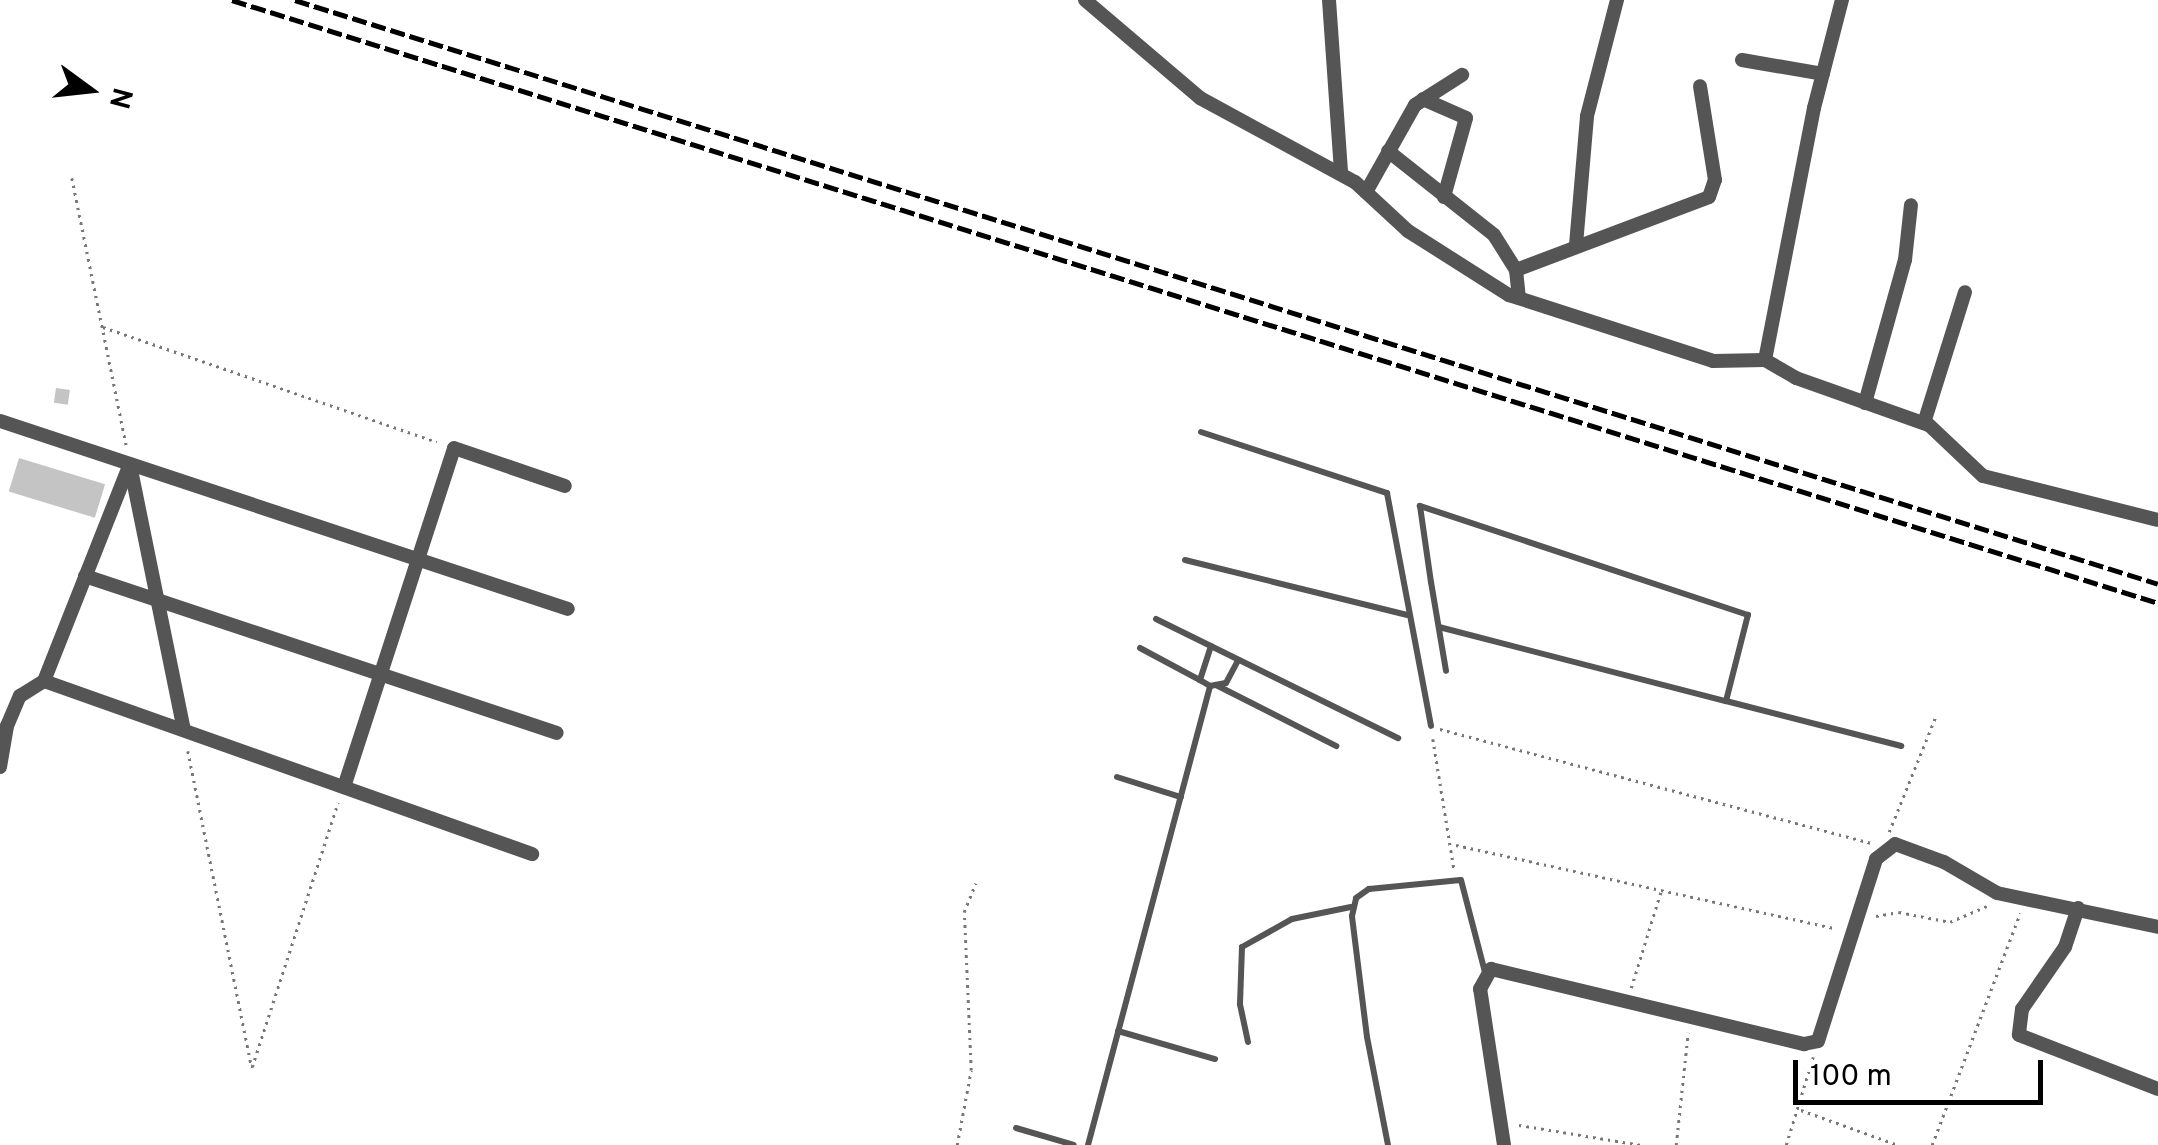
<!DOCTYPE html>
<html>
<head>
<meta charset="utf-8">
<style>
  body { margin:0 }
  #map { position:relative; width:2158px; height:1145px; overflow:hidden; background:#fff; font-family:Overpass,sans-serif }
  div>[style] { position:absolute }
  .building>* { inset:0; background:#c4c4c4; transform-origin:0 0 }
  .path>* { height:2.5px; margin-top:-1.25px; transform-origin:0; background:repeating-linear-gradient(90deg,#777 0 2.5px,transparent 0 7.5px) }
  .lane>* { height:6px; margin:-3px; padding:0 3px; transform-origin:3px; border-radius:3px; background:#555 }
  .street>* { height:14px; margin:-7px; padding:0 7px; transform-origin:7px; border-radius:7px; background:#555 }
  .rail>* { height:5px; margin-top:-2.5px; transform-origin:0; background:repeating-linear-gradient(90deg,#000 0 15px,transparent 0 20px) }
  span { translate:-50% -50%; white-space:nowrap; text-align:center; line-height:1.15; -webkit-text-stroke:8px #fff; paint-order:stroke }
  .north { position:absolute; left:40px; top:40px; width:100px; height:100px; -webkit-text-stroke:8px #fff; paint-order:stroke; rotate:105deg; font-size:28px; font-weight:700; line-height:40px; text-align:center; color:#000 }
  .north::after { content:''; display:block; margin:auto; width:35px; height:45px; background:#000; clip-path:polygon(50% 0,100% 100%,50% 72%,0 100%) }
  .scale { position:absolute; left:1793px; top:1060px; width:250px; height:45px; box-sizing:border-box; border:5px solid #000; border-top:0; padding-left:12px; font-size:30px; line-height:35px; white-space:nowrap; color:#000; -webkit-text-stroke:8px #fff; paint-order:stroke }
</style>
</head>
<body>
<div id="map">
  <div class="building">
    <i style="left:56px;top:388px;width:14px;height:15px;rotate:8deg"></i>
    <i style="left:19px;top:458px;width:90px;height:35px;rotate:17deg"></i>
  </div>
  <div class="path">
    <i style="left:72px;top:178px;width:276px;rotate:78.5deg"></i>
    <i style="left:103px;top:327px;width:353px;rotate:19deg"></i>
    <i style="left:1440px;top:729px;width:447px;rotate:14.8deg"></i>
    <i style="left:1433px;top:739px;width:132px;rotate:80.8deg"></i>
    <i style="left:188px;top:751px;width:323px;rotate:78.6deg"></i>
    <i style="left:1889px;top:832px;width:123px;rotate:-68deg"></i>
    <i style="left:1456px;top:845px;width:388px;rotate:12.4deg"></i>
    <i style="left:1876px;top:916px;width:23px;rotate:-10deg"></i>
    <i style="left:1899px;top:912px;width:52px;rotate:11.1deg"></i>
    <i style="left:1950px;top:922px;width:40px;rotate:-23.4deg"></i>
    <i style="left:1631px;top:988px;width:102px;rotate:-72.8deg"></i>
    <i style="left:252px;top:1067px;width:278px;rotate:-72deg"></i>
    <i style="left:1801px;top:1110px;width:103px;rotate:19.8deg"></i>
    <i style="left:1519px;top:1125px;width:124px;rotate:9.3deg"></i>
    <i style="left:957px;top:1145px;width:76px;rotate:-79.4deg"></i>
    <i style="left:971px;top:1070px;width:158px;rotate:-92.5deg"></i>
    <i style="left:964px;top:912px;width:31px;rotate:-68deg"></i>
    <i style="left:1676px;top:1145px;width:113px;rotate:-83.9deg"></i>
    <i style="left:1786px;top:1145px;width:92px;rotate:-72.9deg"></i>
    <i style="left:1932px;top:1145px;width:248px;rotate:-69.2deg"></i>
  </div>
  <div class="lane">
    <i style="left:1201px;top:432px;width:196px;rotate:18.2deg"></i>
    <i style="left:1387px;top:493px;width:237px;rotate:79.3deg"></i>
    <i style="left:1185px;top:560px;width:229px;rotate:13.9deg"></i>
    <i style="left:1156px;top:619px;width:270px;rotate:26.2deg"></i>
    <i style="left:1439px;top:627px;width:296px;rotate:14.5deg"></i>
    <i style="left:1726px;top:701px;width:89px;rotate:-75.7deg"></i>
    <i style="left:1748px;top:615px;width:346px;rotate:-161.6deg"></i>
    <i style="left:1420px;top:506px;width:77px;rotate:81.8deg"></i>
    <i style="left:1431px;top:582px;width:90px;rotate:80.4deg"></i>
    <i style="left:1211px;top:646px;width:36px;rotate:108deg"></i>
    <i style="left:1200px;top:680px;width:12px;rotate:31deg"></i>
    <i style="left:1210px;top:686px;width:16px;rotate:-11deg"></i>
    <i style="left:1226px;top:683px;width:26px;rotate:-62deg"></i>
    <i style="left:1140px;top:648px;width:68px;rotate:28.1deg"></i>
    <i style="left:1216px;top:685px;width:135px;rotate:26.9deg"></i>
    <i style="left:1726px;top:701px;width:181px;rotate:14.4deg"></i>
    <i style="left:1117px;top:777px;width:67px;rotate:17.4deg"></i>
    <i style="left:1118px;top:1031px;width:101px;rotate:16.1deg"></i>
    <i style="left:1248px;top:1042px;width:39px;rotate:-102deg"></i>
    <i style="left:1240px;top:1004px;width:57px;rotate:-88deg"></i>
    <i style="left:1242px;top:947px;width:57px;rotate:-29.2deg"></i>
    <i style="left:1292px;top:919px;width:60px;rotate:-11.5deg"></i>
    <i style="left:1016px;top:1128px;width:60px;rotate:16.3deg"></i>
    <i style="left:1088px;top:1145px;width:475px;rotate:-75.1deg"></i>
    <i style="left:1388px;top:1145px;width:110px;rotate:-101deg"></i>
    <i style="left:1367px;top:1037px;width:122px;rotate:-97.1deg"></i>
    <i style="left:1352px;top:916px;width:18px;rotate:-77deg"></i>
    <i style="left:1356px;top:898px;width:16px;rotate:-35deg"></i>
    <i style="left:1369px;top:889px;width:92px;rotate:-5.6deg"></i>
    <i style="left:1461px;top:880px;width:95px;rotate:75.4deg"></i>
  </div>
  <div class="street">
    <i style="left:1085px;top:0;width:151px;rotate:40.4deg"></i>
    <i style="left:1200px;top:98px;width:176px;rotate:28.5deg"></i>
    <i style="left:1355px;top:182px;width:72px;rotate:42.8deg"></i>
    <i style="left:1408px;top:231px;width:120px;rotate:32.4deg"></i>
    <i style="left:1509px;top:295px;width:214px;rotate:17.9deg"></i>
    <i style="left:1713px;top:361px;width:52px;rotate:-1.1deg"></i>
    <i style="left:1765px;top:360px;width:36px;rotate:30deg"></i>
    <i style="left:1796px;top:378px;width:141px;rotate:19.5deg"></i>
    <i style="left:1929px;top:425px;width:74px;rotate:43.4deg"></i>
    <i style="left:1983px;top:476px;width:180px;rotate:14.1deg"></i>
    <i style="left:1329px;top:0;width:173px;rotate:86deg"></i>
    <i style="left:1742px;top:60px;width:82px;rotate:9.8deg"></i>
    <i style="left:1423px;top:99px;width:47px;rotate:23.8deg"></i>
    <i style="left:1466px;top:118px;width:82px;rotate:105.6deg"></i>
    <i style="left:1388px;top:151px;width:135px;rotate:38.4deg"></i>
    <i style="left:1494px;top:235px;width:41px;rotate:57.8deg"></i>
    <i style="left:1516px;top:270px;width:28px;rotate:84deg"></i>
    <i style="left:1366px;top:192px;width:100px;rotate:-60.6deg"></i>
    <i style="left:1415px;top:105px;width:56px;rotate:-32.6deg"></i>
    <i style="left:1576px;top:245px;width:129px;rotate:-85.1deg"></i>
    <i style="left:1587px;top:116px;width:120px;rotate:-75.5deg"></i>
    <i style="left:1516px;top:270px;width:206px;rotate:-20.7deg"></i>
    <i style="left:1709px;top:197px;width:18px;rotate:-71deg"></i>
    <i style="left:1715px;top:180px;width:95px;rotate:-99.1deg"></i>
    <i style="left:1765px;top:360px;width:257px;rotate:-79deg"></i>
    <i style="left:1814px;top:108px;width:112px;rotate:-75.5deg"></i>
    <i style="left:1865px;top:403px;width:148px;rotate:-74.4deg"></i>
    <i style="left:1905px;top:260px;width:55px;rotate:-83.8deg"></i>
    <i style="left:0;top:421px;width:598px;rotate:18.31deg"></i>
    <i style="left:1924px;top:423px;width:137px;rotate:-72.6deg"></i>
    <i style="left:130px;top:465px;width:270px;rotate:78.5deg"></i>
    <i style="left:85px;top:576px;width:497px;rotate:18.4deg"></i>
    <i style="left:44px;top:681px;width:518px;rotate:19.52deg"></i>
    <i style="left:0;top:767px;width:42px;rotate:-80.3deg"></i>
    <i style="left:7px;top:726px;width:33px;rotate:-67deg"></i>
    <i style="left:20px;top:696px;width:28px;rotate:-32deg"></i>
    <i style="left:44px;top:681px;width:233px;rotate:-68.4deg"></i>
    <i style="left:344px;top:787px;width:356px;rotate:-72deg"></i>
    <i style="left:454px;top:448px;width:117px;rotate:18.9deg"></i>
    <i style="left:2078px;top:908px;width:41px;rotate:108.4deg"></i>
    <i style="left:2065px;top:947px;width:75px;rotate:124.7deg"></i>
    <i style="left:2022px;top:1009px;width:26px;rotate:97deg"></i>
    <i style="left:2019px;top:1035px;width:149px;rotate:21.2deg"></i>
    <i style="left:1504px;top:1145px;width:158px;rotate:-98.7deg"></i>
    <i style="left:1480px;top:989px;width:23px;rotate:-61deg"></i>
    <i style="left:1491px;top:969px;width:322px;rotate:13.5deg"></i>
    <i style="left:1804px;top:1044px;width:14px;rotate:-12deg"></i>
    <i style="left:1818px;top:1041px;width:191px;rotate:-72.3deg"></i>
    <i style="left:1876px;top:859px;width:24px;rotate:-38deg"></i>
    <i style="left:1895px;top:844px;width:52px;rotate:20.2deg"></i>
    <i style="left:1944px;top:862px;width:61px;rotate:30.3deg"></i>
    <i style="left:1997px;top:893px;width:165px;rotate:11.9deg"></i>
  </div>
  <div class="rail">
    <i style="left:232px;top:0;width:2018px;rotate:17.38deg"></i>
    <i style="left:295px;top:0;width:1952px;rotate:17.4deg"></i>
  </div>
  <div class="north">N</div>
  <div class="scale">100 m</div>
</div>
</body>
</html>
